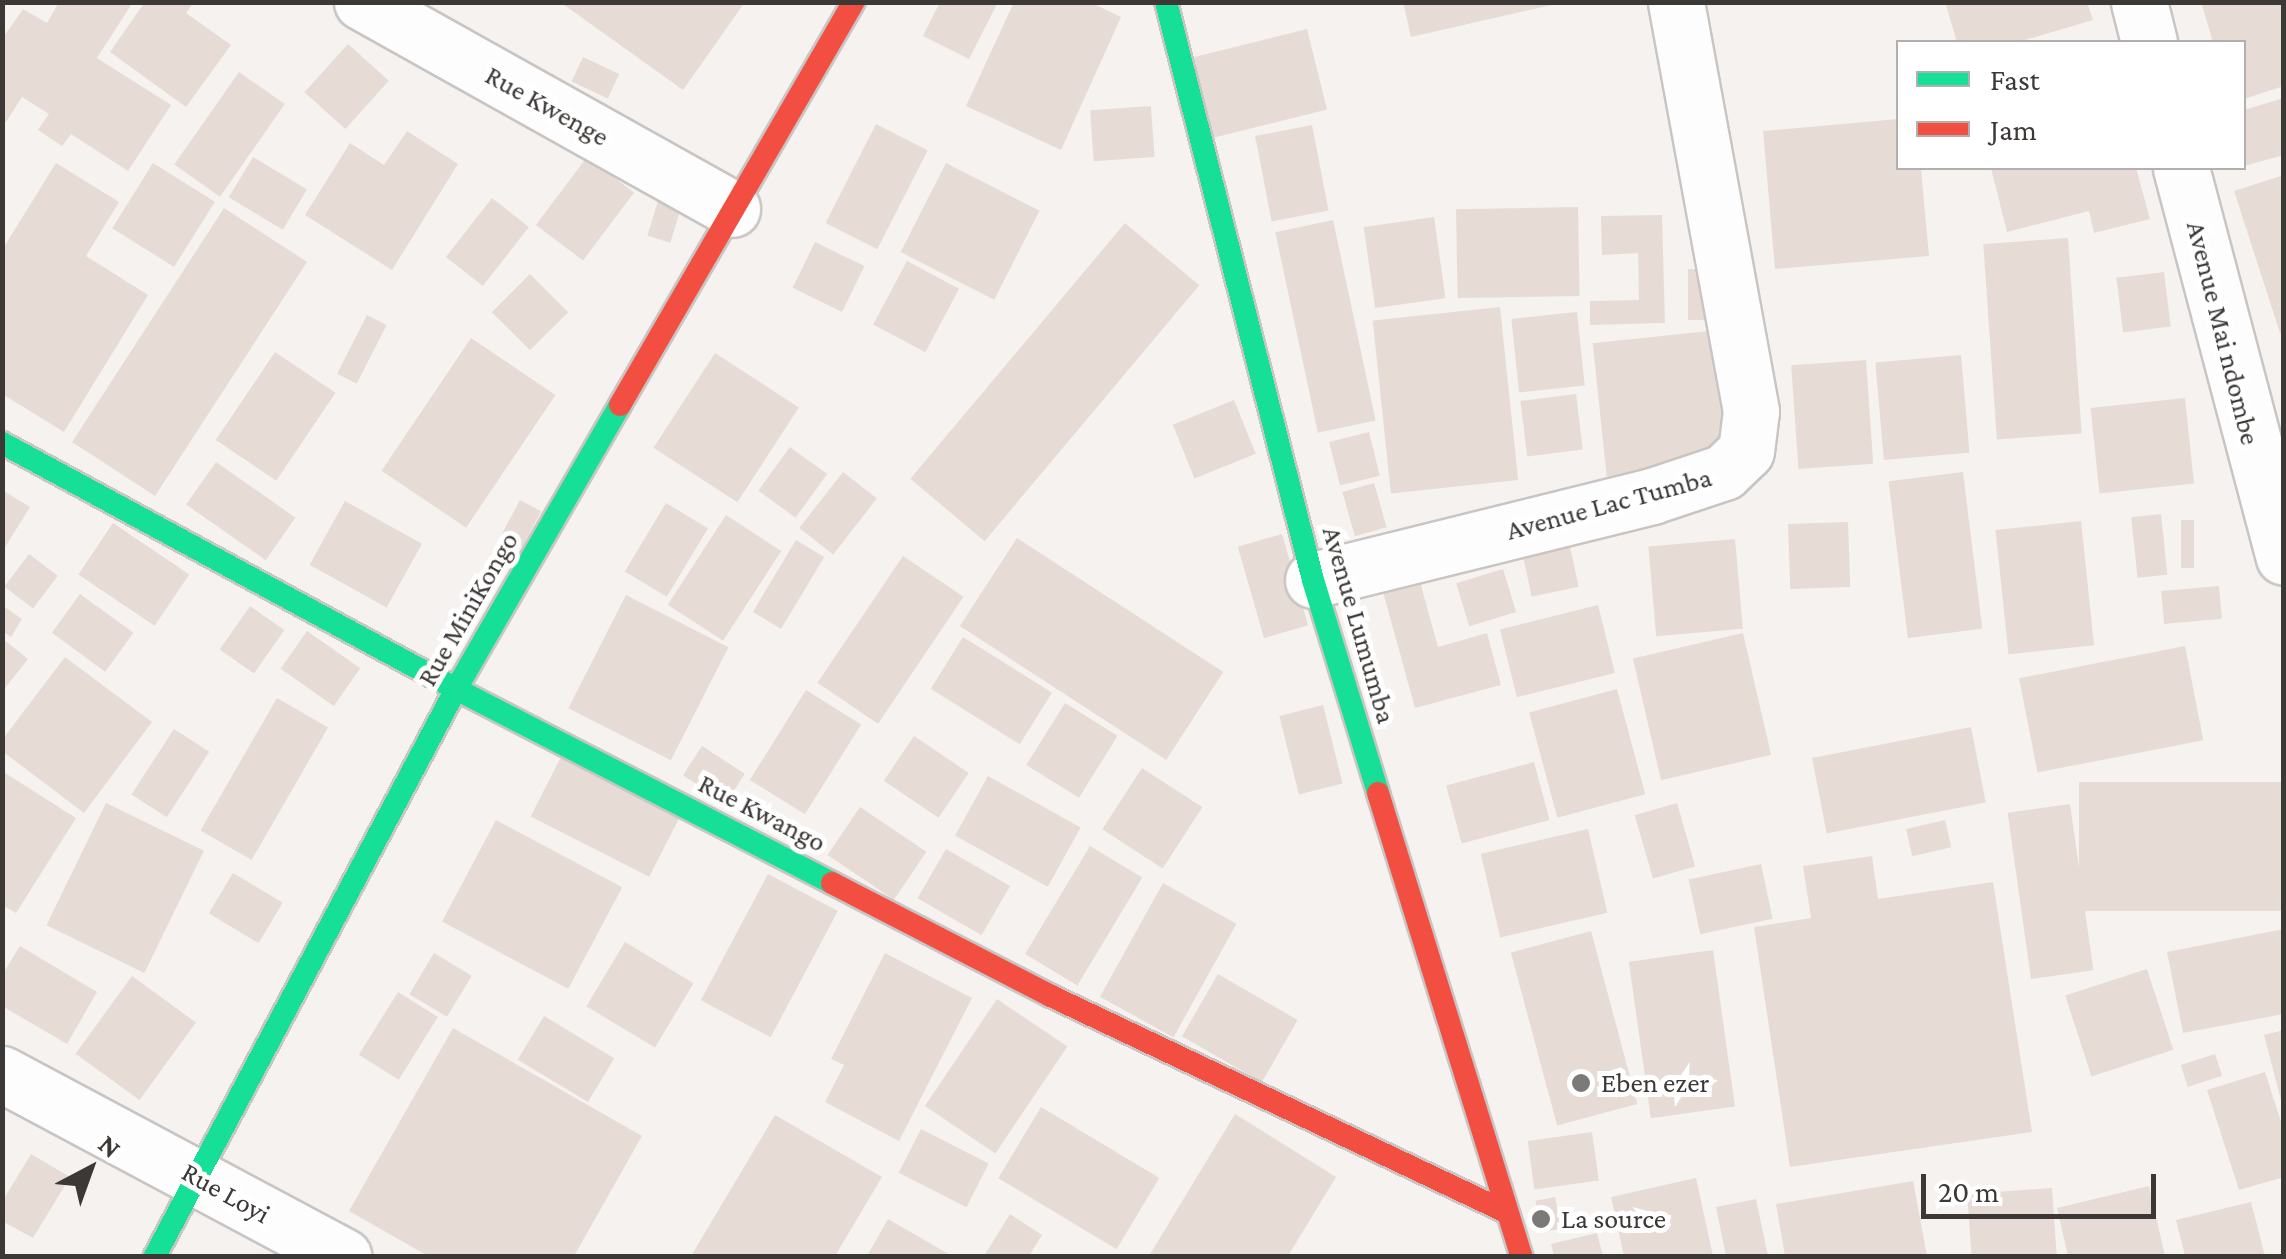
<!DOCTYPE html>
<html>
<head>
<meta charset="utf-8">
<style>
  body { margin:0 }
  #map { position:relative; width:2286px; height:1259px; overflow:hidden; background:#f6f2ef; font-family:"Crimson Pro",serif }
  div>[style] { position:absolute }
  .building>* { inset:0; background:#e7dcd5; transform-origin:0 0 }
  .roads { filter:drop-shadow(2px 0 #c8c5c2) drop-shadow(-2px 0 #c8c5c2) drop-shadow(0 2px #c8c5c2) drop-shadow(0 -2px #c8c5c2) }
  .street>* { height:55px; margin:-27.5px; padding:0 27.5px; transform-origin:27.5px; border-radius:27.5px; background:#fefdfd }
  .fast>* { height:22px; margin:-11px; padding:0 11px; transform-origin:11px; border-radius:11px; background:#16e098 }
  .jam>* { height:22px; margin:-11px; padding:0 11px; transform-origin:11px; border-radius:11px; background:#f24e42 }
  .dots>* { width:28px; height:28px; translate:-50% -50%; box-sizing:border-box; border:5px solid #fff; border-radius:50% }
  span { translate:-50% -50%; white-space:nowrap; text-align:center; line-height:1.15; -webkit-text-stroke:10px #fff; paint-order:stroke }
  .street-label { font-size:28px; color:#3b3836 }
  .poi-label { font-size:28px; color:#3b3836 }
  .left { translate:0 -50%; text-align:left }
  .frame { position:absolute; inset:0; border:5px solid #3b3836; pointer-events:none }
  .legend { position:absolute; left:1896px; top:40px; width:350px; height:130px; box-sizing:border-box; background:#fff; border:2px solid #b1afaf; margin:0; padding:12px 18px; list-style:none; font-size:30px; color:#3b3836 }
  .legend li { display:flex; align-items:center; gap:20px; height:50px }
  .legend b { width:50px; border:2px solid #b1afaf }
  .north { position:absolute; left:40px; top:1119px; width:100px; height:100px; -webkit-text-stroke:8px #fff; paint-order:stroke; rotate:41deg; font-size:28px; font-weight:700; line-height:40px; text-align:center; color:#3b3836 }
  .north::after { content:''; display:block; margin:auto; width:35px; height:45px; background:#3b3836; clip-path:polygon(50% 0,100% 100%,50% 72%,0 100%) }
  .scale { position:absolute; left:1921px; top:1174px; width:235px; height:45px; box-sizing:border-box; border:5px solid #3b3836; border-top:0; padding-left:12px; font-size:30px; line-height:35px; white-space:nowrap; color:#3b3836; -webkit-text-stroke:8px #fff; paint-order:stroke }
</style>
</head>
<body>
<div id="map">
  <div class="building">
    <i style="clip-path:polygon(59px 2px,133px 2px,97px 58px,171px 105px,128px 171px,71px 134px,62px 146px,38px 130px,49px 114px,22px 97px,6px 122px,2px 119px,2px 39px,23px 9px,47px 23px)"></i>
    <i style="clip-path:polygon(145px 2px,194px 2px,186px 13px,231px 45px,186px 107px,110px 52px)"></i>
    <i style="clip-path:polygon(560px 2px,745px 2px,683px 90px)"></i>
    <i style="clip-path:polygon(940px 2px,998px 2px,969px 59px,923px 36px)"></i>
    <i style="clip-path:polygon(1014px 2px,1090px 2px,1121px 17px,1061px 150px,966px 106px)"></i>
    <i style="clip-path:polygon(1403px 2px,1556px 2px,1556px 4px,1411px 37px)"></i>
    <i style="clip-path:polygon(1945px 2px,2087px 2px,2093px 20px,2018px 42px,1957px 42px)"></i>
    <i style="clip-path:polygon(2201px 2px,2284px 2px,2284px 86px,2244px 99px,2244px 42px,2213px 42px)"></i>
    <i style="left:1307px;top:29px;width:83px;height:117px;rotate:76deg"></i>
    <i style="left:348px;top:44px;width:55px;height:65px;rotate:42deg"></i>
    <i style="left:583px;top:57px;width:40px;height:27px;rotate:25deg"></i>
    <i style="left:239px;top:72px;width:56px;height:113px;rotate:35deg"></i>
    <i style="clip-path:polygon(2284px 98px,2284px 155px,2244px 166px,2244px 110px)"></i>
    <i style="left:1151px;top:106px;width:51px;height:61px;rotate:86deg"></i>
    <i style="clip-path:polygon(1898px 119px,1898px 168px,1921px 168px,1929px 256px,1775px 269px,1763px 131px)"></i>
    <i style="left:876px;top:124px;width:58px;height:111px;rotate:27deg"></i>
    <i style="left:1312px;top:125px;width:87px;height:58px;rotate:79deg"></i>
    <i style="clip-path:polygon(407px 131px,458px 164px,392px 270px,305px 215px,350px 143px,384px 165px)"></i>
    <i style="left:253px;top:157px;width:63px;height:47px;rotate:31deg"></i>
    <i style="left:587px;top:157px;width:59px;height:85px;rotate:37deg"></i>
    <i style="clip-path:polygon(56px 163px,119px 202px,86px 256px,148px 295px,64px 432px,2px 394px,2px 250px)"></i>
    <i style="left:153px;top:163px;width:73px;height:77px;rotate:32deg"></i>
    <i style="left:946px;top:163px;width:105px;height:100px;rotate:27deg"></i>
    <i style="clip-path:polygon(1991px 168px,2136px 168px,2150px 219px,2094px 233px,2089px 211px,2007px 232px)"></i>
    <i style="clip-path:polygon(2284px 175px,2284px 332px,2280px 333px,2234px 191px)"></i>
    <i style="left:662px;top:188px;width:24px;height:50px;rotate:17deg"></i>
    <i style="left:492px;top:198px;width:47px;height:75px;rotate:38deg"></i>
    <i style="left:1578px;top:207px;width:89px;height:122px;rotate:89deg"></i>
    <i style="left:224px;top:208px;width:99px;height:279px;rotate:33deg"></i>
    <i style="clip-path:polygon(1662px 215px,1665px 323px,1590px 325px,1590px 301px,1639px 300px,1638px 253px,1602px 255px,1601px 216px)"></i>
    <i style="left:1434px;top:217px;width:82px;height:71px;rotate:82deg"></i>
    <i style="left:1333px;top:220px;width:205px;height:59px;rotate:78deg"></i>
    <i style="left:1125px;top:223px;width:97px;height:334px;rotate:40deg"></i>
    <i style="left:2068px;top:238px;width:196px;height:85px;rotate:86deg"></i>
    <i style="left:815px;top:242px;width:55px;height:51px;rotate:26deg"></i>
    <i style="left:907px;top:261px;width:59px;height:72px;rotate:28deg"></i>
    <i style="left:1688px;top:269px;width:34px;height:51px"></i>
    <i style="left:2164px;top:272px;width:55px;height:48px;rotate:83deg"></i>
    <i style="left:530px;top:274px;width:54px;height:54px;rotate:45deg"></i>
    <i style="left:1500px;top:307px;width:174px;height:128px;rotate:84deg"></i>
    <i style="left:1577px;top:312px;width:74px;height:66px;rotate:84deg"></i>
    <i style="left:367px;top:315px;width:22px;height:66px;rotate:27deg"></i>
    <i style="left:1718px;top:330px;width:134px;height:126px;rotate:84deg"></i>
    <i style="left:471px;top:338px;width:102px;height:160px;rotate:34deg"></i>
    <i style="left:275px;top:352px;width:73px;height:106px;rotate:34deg"></i>
    <i style="left:715px;top:353px;width:100px;height:113px;rotate:33deg"></i>
    <i style="left:1961px;top:355px;width:98px;height:86px;rotate:85deg"></i>
    <i style="left:1866px;top:360px;width:104px;height:75px;rotate:86deg"></i>
    <i style="left:1576px;top:394px;width:56px;height:56px;rotate:83deg"></i>
    <i style="left:2185px;top:398px;width:86px;height:95px;rotate:84deg"></i>
    <i style="left:1234px;top:400px;width:58px;height:66px;rotate:68deg"></i>
    <i style="left:1369px;top:432px;width:45px;height:41px;rotate:76deg"></i>
    <i style="left:790px;top:447px;width:46px;height:54px;rotate:36deg"></i>
    <i style="left:216px;top:462px;width:97px;height:52px;rotate:35deg"></i>
    <i style="left:843px;top:472px;width:43px;height:71px;rotate:38deg"></i>
    <i style="left:1963px;top:472px;width:158px;height:75px;rotate:83deg"></i>
    <i style="left:1374px;top:483px;width:46px;height:33px;rotate:74deg"></i>
    <i style="clip-path:polygon(2px 490px,30px 507px,2px 552px)"></i>
    <i style="left:520px;top:500px;width:24px;height:40px;rotate:28deg"></i>
    <i style="left:345px;top:501px;width:88px;height:73px;rotate:29deg"></i>
    <i style="left:666px;top:503px;width:49px;height:80px;rotate:31deg"></i>
    <i style="left:2161px;top:514px;width:61px;height:30px;rotate:84deg"></i>
    <i style="left:726px;top:515px;width:66px;height:107px;rotate:33deg"></i>
    <i style="left:2181px;top:520px;width:13px;height:48px"></i>
    <i style="left:2081px;top:521px;width:125px;height:86px;rotate:84deg"></i>
    <i style="left:1848px;top:522px;width:65px;height:60px;rotate:88deg"></i>
    <i style="left:113px;top:523px;width:92px;height:62px;rotate:34deg"></i>
    <i style="left:1567px;top:532px;width:56px;height:48px;rotate:78deg"></i>
    <i style="left:1282px;top:534px;width:95px;height:46px;rotate:74deg"></i>
    <i style="left:1017px;top:538px;width:246px;height:105px;rotate:33deg"></i>
    <i style="left:1735px;top:539px;width:90px;height:87px;rotate:85deg"></i>
    <i style="left:796px;top:540px;width:33px;height:84px;rotate:31deg"></i>
    <i style="left:29px;top:554px;width:36px;height:41px;rotate:37deg"></i>
    <i style="left:903px;top:556px;width:73px;height:153px;rotate:34deg"></i>
    <i style="left:1503px;top:569px;width:45px;height:49px;rotate:73deg"></i>
    <i style="clip-path:polygon(1417px 571px,1438px 647px,1487px 633px,1501px 685px,1415px 708px,1380px 581px)"></i>
    <i style="left:2219px;top:586px;width:33px;height:58px;rotate:85deg"></i>
    <i style="left:80px;top:594px;width:66px;height:48px;rotate:36deg"></i>
    <i style="left:626px;top:595px;width:115px;height:127px;rotate:27deg"></i>
    <i style="clip-path:polygon(2px 605px,22px 619px,11px 637px,2px 631px)"></i>
    <i style="left:1598px;top:605px;width:70px;height:101px;rotate:76deg"></i>
    <i style="left:250px;top:606px;width:42px;height:53px;rotate:35deg"></i>
    <i style="left:307px;top:631px;width:65px;height:46px;rotate:35deg"></i>
    <i style="left:1743px;top:633px;width:125px;height:113px;rotate:77deg"></i>
    <i style="left:963px;top:637px;width:105px;height:61px;rotate:32deg"></i>
    <i style="clip-path:polygon(2px 638px,28px 659px,2px 692px)"></i>
    <i style="left:2185px;top:646px;width:96px;height:169px;rotate:79deg"></i>
    <i style="clip-path:polygon(65px 657px,152px 722px,84px 813px,2px 751px,2px 740px)"></i>
    <i style="left:1617px;top:689px;width:109px;height:91px;rotate:75deg"></i>
    <i style="left:806px;top:690px;width:65px;height:106px;rotate:32deg"></i>
    <i style="left:277px;top:698px;width:59px;height:153px;rotate:30deg"></i>
    <i style="left:1065px;top:703px;width:62px;height:73px;rotate:32deg"></i>
    <i style="left:1323px;top:705px;width:81px;height:45px;rotate:76deg"></i>
    <i style="left:1971px;top:727px;width:77px;height:162px;rotate:79deg"></i>
    <i style="left:174px;top:729px;width:42px;height:78px;rotate:33deg"></i>
    <i style="left:914px;top:736px;width:66px;height:54px;rotate:34deg"></i>
    <i style="left:702px;top:746px;width:51px;height:35px;rotate:33deg"></i>
    <i style="left:562px;top:755px;width:133px;height:69px;rotate:27deg"></i>
    <i style="left:1534px;top:762px;width:60px;height:91px;rotate:75deg"></i>
    <i style="left:1142px;top:768px;width:72px;height:73px;rotate:33deg"></i>
    <i style="clip-path:polygon(2px 771px,76px 818px,16px 913px,2px 905px)"></i>
    <i style="left:988px;top:776px;width:106px;height:68px;rotate:29deg"></i>
    <i style="left:2284px;top:782px;width:129px;height:205px;rotate:90deg"></i>
    <i style="left:106px;top:803px;width:109px;height:136px;rotate:26deg"></i>
    <i style="left:1677px;top:803px;width:66px;height:44px;rotate:74deg"></i>
    <i style="left:2070px;top:804px;width:168px;height:63px;rotate:82deg"></i>
    <i style="left:860px;top:807px;width:80px;height:58px;rotate:34deg"></i>
    <i style="left:496px;top:820px;width:143px;height:115px;rotate:28deg"></i>
    <i style="left:1945px;top:820px;width:28px;height:40px;rotate:77deg"></i>
    <i style="left:1588px;top:829px;width:86px;height:110px;rotate:77deg"></i>
    <i style="left:1090px;top:846px;width:61px;height:126px;rotate:31deg"></i>
    <i style="left:946px;top:849px;width:74px;height:57px;rotate:30deg"></i>
    <i style="clip-path:polygon(1872px 856px,1878px 899px,1993px 882px,2032px 1132px,1790px 1167px,1754px 927px,1811px 918px,1803px 866px)"></i>
    <i style="left:1761px;top:864px;width:56px;height:74px;rotate:78deg"></i>
    <i style="left:233px;top:873px;width:58px;height:47px;rotate:31deg"></i>
    <i style="left:768px;top:874px;width:79px;height:143px;rotate:28deg"></i>
    <i style="left:1163px;top:883px;width:84px;height:130px;rotate:29deg"></i>
    <i style="clip-path:polygon(2284px 929px,2284px 1014px,2183px 1033px,2167px 952px)"></i>
    <i style="left:1591px;top:931px;width:179px;height:83px;rotate:75deg"></i>
    <i style="left:625px;top:942px;width:80px;height:75px;rotate:31deg"></i>
    <i style="clip-path:polygon(20px 946px,97px 992px,67px 1044px,2px 1006px,2px 975px)"></i>
    <i style="left:1713px;top:950px;width:158px;height:85px;rotate:82deg"></i>
    <i style="left:434px;top:953px;width:44px;height:48px;rotate:31deg"></i>
    <i style="clip-path:polygon(885px 953px,972px 998px,899px 1141px,825px 1102px,844px 1065px,831px 1059px)"></i>
    <i style="left:2147px;top:969px;width:85px;height:86px;rotate:72deg"></i>
    <i style="left:1218px;top:974px;width:92px;height:72px;rotate:30deg"></i>
    <i style="left:132px;top:976px;width:79px;height:96px;rotate:36deg"></i>
    <i style="left:398px;top:992px;width:47px;height:74px;rotate:32deg"></i>
    <i style="left:997px;top:999px;width:85px;height:129px;rotate:34deg"></i>
    <i style="left:544px;top:1016px;width:82px;height:51px;rotate:31deg"></i>
    <i style="clip-path:polygon(453px 1028px,642px 1136px,574px 1256px,428px 1256px,349px 1211px)"></i>
    <i style="clip-path:polygon(2284px 1030px,2284px 1104px,2282px 1104px,2264px 1035px)"></i>
    <i style="left:2215px;top:1054px;width:23px;height:36px;rotate:72deg"></i>
    <i style="clip-path:polygon(2265px 1072px,2284px 1131px,2284px 1177px,2239px 1190px,2207px 1090px)"></i>
    <i style="left:1041px;top:1107px;width:138px;height:83px;rotate:31deg"></i>
    <i style="clip-path:polygon(1235px 1114px,1336px 1177px,1288px 1256px,1149px 1256px)"></i>
    <i style="clip-path:polygon(775px 1115px,882px 1177px,835px 1256px,691px 1256px)"></i>
    <i style="left:921px;top:1129px;width:76px;height:49px;rotate:27deg"></i>
    <i style="left:1592px;top:1132px;width:49px;height:65px;rotate:82deg"></i>
    <i style="clip-path:polygon(31px 1154px,70px 1177px,33px 1238px,2px 1221px,2px 1202px)"></i>
    <i style="clip-path:polygon(1696px 1178px,1713px 1256px,1624px 1256px,1611px 1197px)"></i>
    <i style="clip-path:polygon(1913px 1181px,1927px 1256px,1785px 1256px,1776px 1204px)"></i>
    <i style="clip-path:polygon(2149px 1186px,2165px 1256px,2068px 1256px,2057px 1208px)"></i>
    <i style="left:2052px;top:1188px;width:68px;height:85px;rotate:86deg"></i>
    <i style="left:1555px;top:1197px;width:32px;height:20px;rotate:79deg"></i>
    <i style="clip-path:polygon(1756px 1199px,1768px 1256px,1726px 1256px,1716px 1207px)"></i>
    <i style="clip-path:polygon(2251px 1202px,2265px 1256px,2185px 1256px,2176px 1220px)"></i>
    <i style="clip-path:polygon(1010px 1214px,1042px 1235px,1029px 1256px,984px 1256px)"></i>
    <i style="clip-path:polygon(888px 1219px,952px 1256px,867px 1256px)"></i>
    <i style="clip-path:polygon(1597px 1233px,1603px 1256px,1554px 1256px,1551px 1244px)"></i>
  </div>
  <div class="roads">
    <div class="street">
      <i style="left:362px;top:2px;width:424px;rotate:29.2deg"></i>
      <i style="left:2139px;top:2px;width:41px;rotate:76deg"></i>
      <i style="left:2181px;top:168px;width:402px;rotate:75.2deg"></i>
      <i style="left:1313px;top:580px;width:349px;rotate:-13.9deg"></i>
      <i style="left:1652px;top:496px;width:76px;rotate:-18.4deg"></i>
      <i style="left:1724px;top:472px;width:30px;rotate:-44deg"></i>
      <i style="left:1746px;top:451px;width:40px;rotate:-82.9deg"></i>
      <i style="left:1751px;top:411px;width:416px;rotate:-100.4deg"></i>
      <i style="left:2px;top:1074px;width:387px;rotate:28.1deg"></i>
    </div>
    <div class="fast">
      <i style="left:1166px;top:2px;width:596px;rotate:75.73deg"></i>
      <i style="left:1313px;top:580px;width:223px;rotate:73deg"></i>
      <i style="left:2px;top:443px;width:516px;rotate:28.45deg"></i>
      <i style="left:456px;top:689px;width:423px;rotate:27.3deg"></i>
      <i style="left:155px;top:1256px;width:642px;rotate:-62.04deg"></i>
      <i style="left:456px;top:689px;width:328px;rotate:-60deg"></i>
    </div>
    <div class="jam">
      <i style="left:620px;top:405px;width:466px;rotate:-59.9deg"></i>
      <i style="left:1378px;top:793px;width:485px;rotate:72.8deg"></i>
      <i style="left:832px;top:883px;width:246px;rotate:27.3deg"></i>
      <i style="left:1051px;top:996px;width:504px;rotate:25.39deg"></i>
    </div>
  </div>
  <div class="dots">
    <i style="left:1581px;top:1083px;background:#7c7977"></i>
    <i style="left:1541px;top:1219px;background:#7c7977"></i>
  </div>
  <div class="street-label">
    <span style="left:547px;top:106px;rotate:29deg">Rue Kwenge</span>
    <span style="left:2223px;top:333px;rotate:76deg">Avenue Mai ndombe</span>
    <span style="left:1609px;top:504px;rotate:-15deg">Avenue Lac Tumba</span>
    <span style="left:468px;top:609px;rotate:-60deg">Rue MiniKongo</span>
    <span style="left:1359px;top:625px;rotate:74deg">Avenue Lumumba</span>
    <span style="left:762px;top:813px;rotate:27deg">Rue Kwango</span>
    <span style="left:226px;top:1193px;rotate:29deg">Rue Loyi</span>
  </div>
  <div class="poi-label">
    <span class="left" style="left:1601px;top:1083px">Eben ezer</span>
    <span class="left" style="left:1561px;top:1219px">La source</span>
  </div>
  <div class="frame"></div>
  <ul class="legend">
  <li><b style="height:12px;background:#16e098"></b>Fast</li>
  <li><b style="height:12px;background:#f24e42"></b>Jam</li>
  </ul>
  <div class="north">N</div>
  <div class="scale">20 m</div>
</div>
</body>
</html>
